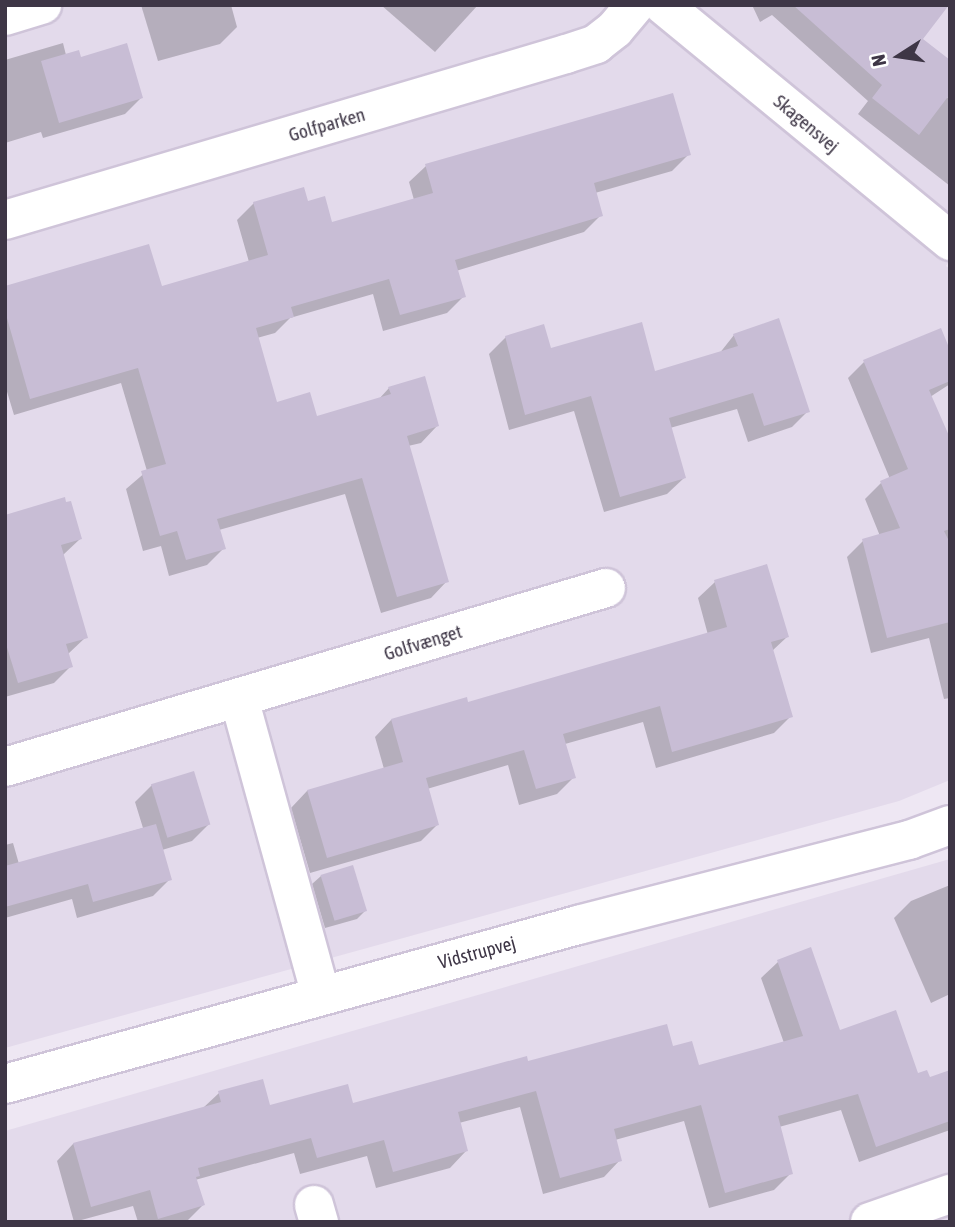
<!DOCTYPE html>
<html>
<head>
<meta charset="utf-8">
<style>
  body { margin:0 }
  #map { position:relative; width:955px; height:1227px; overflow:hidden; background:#eee7f3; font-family:"Asap Condensed",sans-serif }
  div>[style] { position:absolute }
  .residential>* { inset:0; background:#e3daeb }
  .shadow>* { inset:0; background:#0003 }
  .building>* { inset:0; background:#c8bdd5; transform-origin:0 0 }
  .roads { filter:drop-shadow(2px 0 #cfc4d9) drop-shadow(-2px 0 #cfc4d9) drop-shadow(0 2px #cfc4d9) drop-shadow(0 -2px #cfc4d9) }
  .minor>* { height:38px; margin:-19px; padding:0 19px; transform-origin:19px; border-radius:19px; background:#fff }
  span { translate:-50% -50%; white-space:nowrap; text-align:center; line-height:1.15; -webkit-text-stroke:5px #fff; paint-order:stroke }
  .street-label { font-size:19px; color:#3e3646 }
  .frame { position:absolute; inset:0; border:7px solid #3e3646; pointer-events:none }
  .north { position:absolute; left:864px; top:21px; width:70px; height:70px; -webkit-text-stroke:5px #fff; paint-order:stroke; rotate:258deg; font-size:19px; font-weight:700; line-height:28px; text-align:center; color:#3e3646 }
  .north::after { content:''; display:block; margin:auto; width:24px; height:32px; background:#3e3646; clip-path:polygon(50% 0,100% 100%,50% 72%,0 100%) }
</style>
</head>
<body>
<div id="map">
  <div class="residential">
    <i style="clip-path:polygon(5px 5px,950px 5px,950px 260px,946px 266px,950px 269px,950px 780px,899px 801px,5px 1048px)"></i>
    <i style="clip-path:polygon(950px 859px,950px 1222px,5px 1222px,5px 1131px)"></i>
  </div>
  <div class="shadow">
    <i style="clip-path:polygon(141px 5px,231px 5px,237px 27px,220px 44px,158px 61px)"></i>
    <i style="clip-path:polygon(381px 5px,478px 5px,435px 52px)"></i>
    <i style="clip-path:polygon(752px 5px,895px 5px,950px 102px,950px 186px,858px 114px,868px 101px,772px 15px,760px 22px)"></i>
    <i style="clip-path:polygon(63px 43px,66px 55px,80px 59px,141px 98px,125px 114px,43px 138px,41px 132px,5px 143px,5px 60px)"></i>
    <i style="clip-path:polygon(689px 154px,672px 171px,595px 193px,601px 215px,584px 232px,456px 271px,464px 296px,447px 313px,383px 331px,373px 294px,290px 318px,275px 333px,257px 338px,276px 404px,316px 418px,378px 400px,389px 388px,437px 426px,421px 443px,408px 446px,447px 581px,431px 598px,381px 613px,345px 494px,219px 530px,224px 548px,207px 565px,169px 576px,161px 546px,143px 551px,126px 489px,147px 471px,121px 383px,14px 415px,5px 385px,5px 288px,160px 288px,249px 262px,237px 220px,254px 203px,307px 203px,331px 224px,414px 200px,409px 182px,426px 166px)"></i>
    <i style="clip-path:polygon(734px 335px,808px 411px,792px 427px,748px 442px,737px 409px,670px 428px,684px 478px,667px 494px,604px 512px,574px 411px,509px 430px,489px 354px,506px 337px,549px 351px,654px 373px,719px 354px)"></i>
    <i style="clip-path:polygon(950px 355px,950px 384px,930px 397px,950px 442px,950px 698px,944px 699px,929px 638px,871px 653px,847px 557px,863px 541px,880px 536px,865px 499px,881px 483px,890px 479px,848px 378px,864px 362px)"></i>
    <i style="clip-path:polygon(5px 517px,80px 539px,63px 555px,86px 637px,68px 654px,71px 666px,54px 683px,5px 697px)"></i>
    <i style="clip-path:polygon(715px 582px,787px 637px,772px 651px,791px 716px,774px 733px,656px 768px,643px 722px,565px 744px,574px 777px,557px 794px,519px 805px,508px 765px,427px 789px,437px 825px,421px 841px,310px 873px,291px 808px,307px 791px,384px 769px,375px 737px,391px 720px,467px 704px,708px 635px,698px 598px)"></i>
    <i style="clip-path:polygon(152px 785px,208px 825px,192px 841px,162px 850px,170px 879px,153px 896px,77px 918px,72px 899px,5px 918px,5px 845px,13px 843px,19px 864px,143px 828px,135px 802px)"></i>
    <i style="clip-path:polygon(321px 876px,365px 911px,357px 919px,325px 928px,312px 884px)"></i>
    <i style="clip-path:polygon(950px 885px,950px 994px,931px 1003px,894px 918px,911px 901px)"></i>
    <i style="clip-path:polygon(778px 962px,839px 1032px,917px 1076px,928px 1079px,950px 1072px,950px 1130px,859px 1162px,841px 1110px,779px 1127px,791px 1173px,774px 1190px,709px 1208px,684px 1121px,615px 1140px,620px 1160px,604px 1177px,543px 1194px,520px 1107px,459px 1123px,466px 1151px,450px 1168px,376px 1188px,367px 1156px,300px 1174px,294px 1153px,195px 1180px,203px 1205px,186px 1222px,138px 1222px,133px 1206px,74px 1222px,57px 1161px,73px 1144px,203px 1108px,219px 1093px,269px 1107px,352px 1105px,527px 1063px,672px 1048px,697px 1067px,784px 1043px,761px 978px)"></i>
  </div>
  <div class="building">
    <i style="clip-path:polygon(793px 5px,949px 5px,923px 39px,950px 60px,950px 94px,919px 135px,872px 98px,882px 85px)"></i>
    <i style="clip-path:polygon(127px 43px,143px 98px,59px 123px,41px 61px,79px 50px,81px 57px)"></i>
    <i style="clip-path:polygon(673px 93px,691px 155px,594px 183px,603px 216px,455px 260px,466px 297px,400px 315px,389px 279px,291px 307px,294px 317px,256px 328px,277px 402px,310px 392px,317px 416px,391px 394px,388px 387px,425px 376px,439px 426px,407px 436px,449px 582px,397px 597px,362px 478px,217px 519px,226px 549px,186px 560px,177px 531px,160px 536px,141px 471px,166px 464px,138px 368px,30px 399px,5px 311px,5px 286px,149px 244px,162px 286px,268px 255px,253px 202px,304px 187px,308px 201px,325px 196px,332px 222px,433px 193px,425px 164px)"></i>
    <i style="clip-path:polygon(779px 318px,810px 412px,764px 426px,753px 393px,669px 418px,686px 478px,620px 497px,591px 396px,525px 415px,505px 336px,544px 324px,551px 348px,642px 322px,655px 371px,738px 346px,733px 334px)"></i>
    <i style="clip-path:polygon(941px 328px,950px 350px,950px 381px,929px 390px,950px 438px,950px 529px,944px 531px,950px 543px,950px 622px,887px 638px,862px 539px,900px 528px,880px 481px,908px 469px,863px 360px)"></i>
    <i style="clip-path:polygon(65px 497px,66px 502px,71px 501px,82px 539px,61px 545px,88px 638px,66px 644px,73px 667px,18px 683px,5px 641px,5px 515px)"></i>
    <i style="clip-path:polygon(767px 564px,789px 637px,771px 642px,793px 717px,672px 752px,660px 706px,563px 734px,576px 778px,536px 789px,524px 750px,426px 778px,439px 825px,327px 858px,307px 790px,403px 762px,391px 719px,467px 697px,468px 702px,727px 627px,714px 580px)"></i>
    <i style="left:194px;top:771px;width:56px;height:45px;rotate:73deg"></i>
    <i style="clip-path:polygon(156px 824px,172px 880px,93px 902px,88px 884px,5px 907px,5px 866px)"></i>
    <i style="left:353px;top:865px;width:48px;height:34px;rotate:73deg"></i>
    <i style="clip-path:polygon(811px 947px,840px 1030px,896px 1010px,918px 1073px,927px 1070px,930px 1077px,950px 1070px,950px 1121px,876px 1147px,858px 1094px,778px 1116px,793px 1174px,725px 1193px,701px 1105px,614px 1129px,622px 1161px,560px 1178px,536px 1091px,458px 1112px,468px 1151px,393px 1172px,384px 1140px,317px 1158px,311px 1138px,198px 1168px,200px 1176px,196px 1177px,205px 1205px,158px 1219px,150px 1190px,91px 1207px,73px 1143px,221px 1102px,218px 1091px,263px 1079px,270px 1105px,348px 1084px,353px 1103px,527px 1056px,528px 1061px,667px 1024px,673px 1046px,692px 1041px,699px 1065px,803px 1036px,777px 960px)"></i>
  </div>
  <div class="roads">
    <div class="minor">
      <i style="left:663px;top:5px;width:372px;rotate:39.4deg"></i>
      <i style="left:5px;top:16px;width:39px;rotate:-17deg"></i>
      <i style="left:5px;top:220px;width:585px;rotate:-16.48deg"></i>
      <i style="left:566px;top:54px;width:32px;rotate:-18deg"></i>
      <i style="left:596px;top:44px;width:24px;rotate:-38deg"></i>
      <i style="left:615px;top:29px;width:31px;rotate:-50deg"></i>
      <i style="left:239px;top:698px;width:308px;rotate:74.6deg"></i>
      <i style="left:5px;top:767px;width:627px;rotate:-16.59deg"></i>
      <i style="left:5px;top:1084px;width:595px;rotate:-15.51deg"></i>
      <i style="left:578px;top:925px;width:342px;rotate:-14.4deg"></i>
      <i style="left:909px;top:840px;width:44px;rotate:-20.1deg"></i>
      <i style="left:314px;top:1205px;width:18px;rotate:74deg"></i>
      <i style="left:870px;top:1222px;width:85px;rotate:-19.3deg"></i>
    </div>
  </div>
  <div class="street-label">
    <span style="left:806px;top:124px;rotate:40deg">Skagensvej</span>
    <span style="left:327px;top:125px;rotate:-16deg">Golfparken</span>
    <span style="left:423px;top:643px;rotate:-17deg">Golfvænget</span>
    <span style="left:477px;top:953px;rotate:-15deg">Vidstrupvej</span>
  </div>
  <div class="frame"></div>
  <div class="north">N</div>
</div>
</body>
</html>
